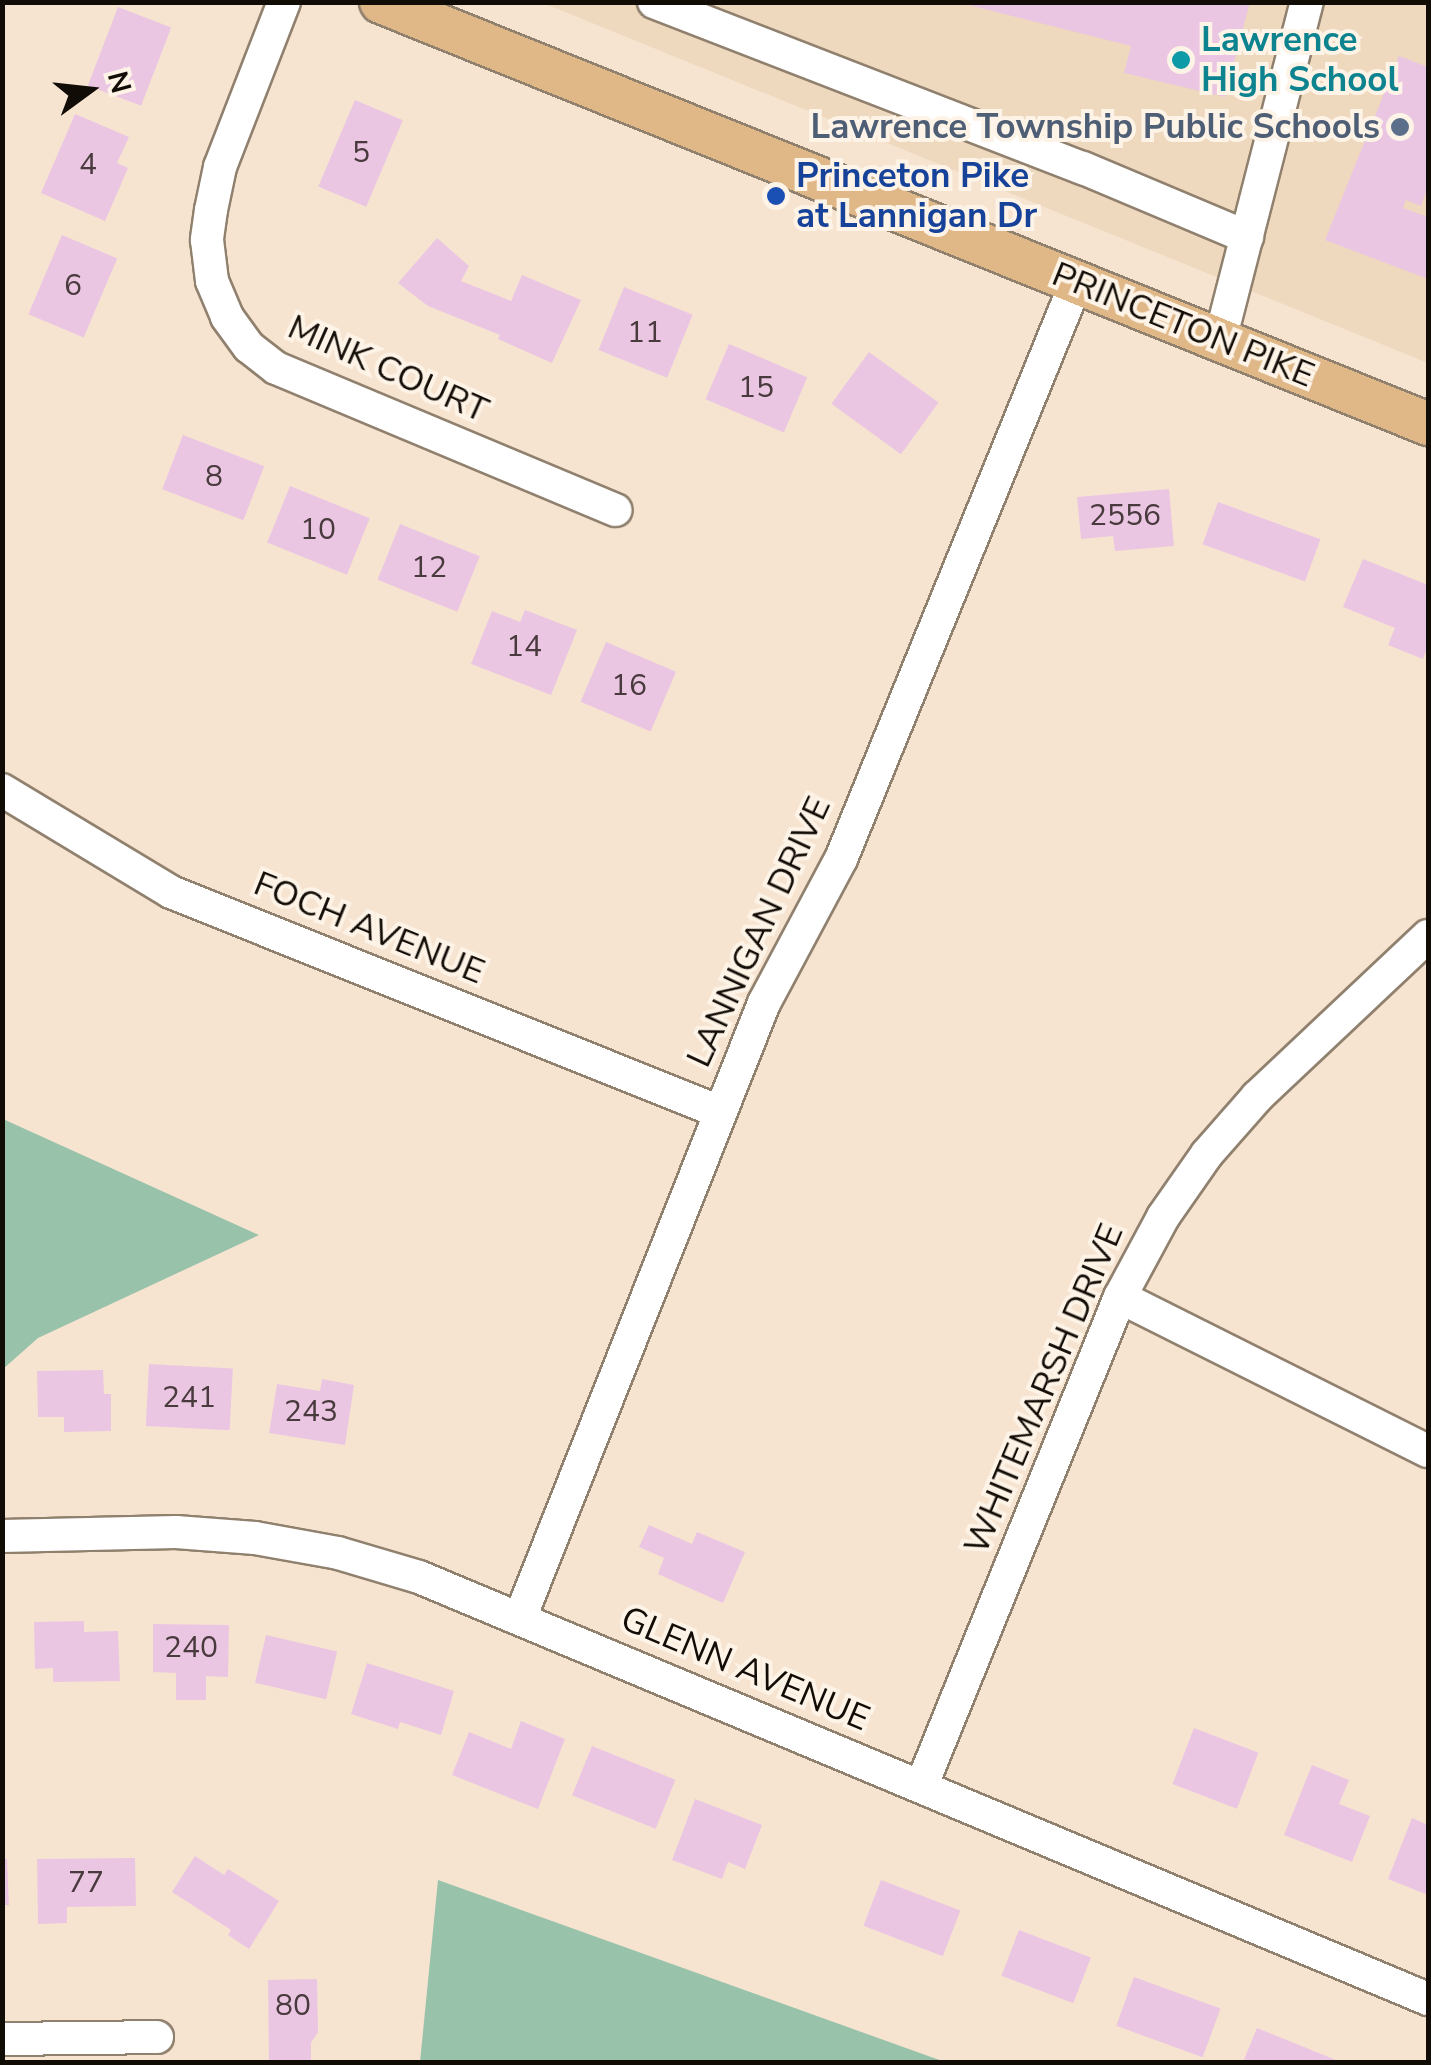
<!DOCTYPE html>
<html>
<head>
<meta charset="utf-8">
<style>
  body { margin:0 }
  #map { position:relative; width:1431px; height:2065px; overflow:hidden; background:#f6e4d1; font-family:"Nunito Sans",sans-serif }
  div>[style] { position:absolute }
  .built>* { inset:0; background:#eed8be }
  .forest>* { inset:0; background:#98c2aa }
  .building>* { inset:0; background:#ebc6e2; transform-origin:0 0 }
  .roads { filter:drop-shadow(2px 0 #90806e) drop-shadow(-2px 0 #90806e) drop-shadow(0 2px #90806e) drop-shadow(0 -2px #90806e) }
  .minor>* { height:32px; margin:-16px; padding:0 16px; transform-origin:16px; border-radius:16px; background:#fff }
  .major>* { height:42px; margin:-21px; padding:0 21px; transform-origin:21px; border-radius:21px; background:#e0b888 }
  .dots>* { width:28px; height:28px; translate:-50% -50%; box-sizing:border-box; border:5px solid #fef3e7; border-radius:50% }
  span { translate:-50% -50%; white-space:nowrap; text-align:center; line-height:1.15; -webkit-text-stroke:8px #fef3e7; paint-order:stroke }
  .number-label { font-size:30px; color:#483a3d }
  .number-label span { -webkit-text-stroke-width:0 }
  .culture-label { font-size:35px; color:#0d838f; font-weight:700 }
  .left { translate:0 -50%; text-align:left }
  .service-label { font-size:35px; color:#4e5e75; font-weight:700 }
  .right { translate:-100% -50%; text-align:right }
  .transit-label { font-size:35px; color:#164399; font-weight:700 }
  .street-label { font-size:35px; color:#120c06 }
  .frame { position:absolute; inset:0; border:5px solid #120c06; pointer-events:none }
  .north { position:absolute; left:40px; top:40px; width:100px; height:100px; -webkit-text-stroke:8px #fef3e7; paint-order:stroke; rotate:75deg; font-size:28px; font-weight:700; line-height:40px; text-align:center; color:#120c06 }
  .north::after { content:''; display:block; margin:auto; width:35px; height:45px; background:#120c06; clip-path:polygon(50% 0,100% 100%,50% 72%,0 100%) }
</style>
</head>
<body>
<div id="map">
  <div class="built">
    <i style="clip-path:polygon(543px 3px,1428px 3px,1428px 363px)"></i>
  </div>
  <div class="forest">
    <i style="clip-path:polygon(3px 1119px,259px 1235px,38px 1338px,3px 1369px)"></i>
    <i style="clip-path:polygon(438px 1880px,945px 2062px,420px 2062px)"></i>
  </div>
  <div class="building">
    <i style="clip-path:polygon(957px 2px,1250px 2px,1225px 97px,1124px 73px,1131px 46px)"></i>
    <i style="left:118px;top:7px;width:57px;height:84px;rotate:21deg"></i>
    <i style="clip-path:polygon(1399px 56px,1428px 67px,1428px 186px,1421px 206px,1406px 200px,1403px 208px,1428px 217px,1428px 279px,1325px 240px)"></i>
    <i style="left:355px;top:100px;width:52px;height:94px;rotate:23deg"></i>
    <i style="clip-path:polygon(75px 114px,129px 137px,117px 163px,128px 168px,105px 221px,41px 193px)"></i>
    <i style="left:62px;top:235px;width:60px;height:86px;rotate:23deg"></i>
    <i style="clip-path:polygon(437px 238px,469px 266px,461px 281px,511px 301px,522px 275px,581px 300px,552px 363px,498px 339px,500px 335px,428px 306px,398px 283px)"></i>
    <i style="left:624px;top:287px;width:74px;height:68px;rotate:22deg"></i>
    <i style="left:729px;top:344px;width:85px;height:60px;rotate:23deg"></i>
    <i style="left:869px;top:352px;width:86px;height:64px;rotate:36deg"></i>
    <i style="left:183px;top:435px;width:87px;height:58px;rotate:21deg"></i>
    <i style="left:290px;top:486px;width:86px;height:61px;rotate:22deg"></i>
    <i style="clip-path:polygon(1169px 489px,1174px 546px,1115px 551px,1113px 536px,1081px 539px,1077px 497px)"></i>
    <i style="left:1218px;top:502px;width:109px;height:45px;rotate:20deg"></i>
    <i style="left:400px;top:524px;width:86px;height:60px;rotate:22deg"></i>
    <i style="clip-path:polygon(1363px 559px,1428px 585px,1428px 645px,1423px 659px,1388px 645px,1395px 628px,1343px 607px)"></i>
    <i style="clip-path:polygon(525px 610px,577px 630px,551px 695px,471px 664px,492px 611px,520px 622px)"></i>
    <i style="left:606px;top:642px;width:76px;height:65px;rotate:23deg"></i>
    <i style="left:149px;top:1364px;width:84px;height:62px;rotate:3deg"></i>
    <i style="clip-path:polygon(103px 1370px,104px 1394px,111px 1394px,111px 1431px,64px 1432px,64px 1417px,38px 1417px,37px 1371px)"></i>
    <i style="clip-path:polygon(322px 1379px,354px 1385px,345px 1445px,269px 1433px,277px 1384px,320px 1391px)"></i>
    <i style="clip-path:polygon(649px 1525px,692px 1544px,697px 1532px,745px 1552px,723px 1603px,658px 1574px,664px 1558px,639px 1547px)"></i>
    <i style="clip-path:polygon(84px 1621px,84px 1632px,118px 1631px,120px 1681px,53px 1682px,53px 1668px,35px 1669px,34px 1622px)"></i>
    <i style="clip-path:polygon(153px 1624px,229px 1625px,228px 1677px,206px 1676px,206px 1700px,176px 1700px,176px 1673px,153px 1672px)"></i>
    <i style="left:266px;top:1635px;width:73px;height:49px;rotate:13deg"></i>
    <i style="clip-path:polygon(367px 1663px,454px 1691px,441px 1735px,400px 1722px,398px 1729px,351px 1714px)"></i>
    <i style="clip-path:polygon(521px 1721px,565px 1739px,538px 1809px,452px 1775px,469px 1732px,511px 1749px)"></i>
    <i style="left:1194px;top:1728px;width:69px;height:60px;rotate:21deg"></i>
    <i style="left:592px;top:1746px;width:90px;height:53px;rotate:22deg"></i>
    <i style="clip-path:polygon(1312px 1765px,1349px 1780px,1339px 1804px,1370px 1816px,1352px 1862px,1284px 1835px)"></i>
    <i style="clip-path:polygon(695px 1799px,762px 1825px,745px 1869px,728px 1862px,722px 1879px,672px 1860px)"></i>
    <i style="clip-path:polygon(1412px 1818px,1428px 1825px,1428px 1895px,1388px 1879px)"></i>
    <i style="clip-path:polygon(195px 1856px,224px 1875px,228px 1869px,279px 1901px,249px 1949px,228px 1935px,231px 1930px,172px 1892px)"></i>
    <i style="clip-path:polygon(135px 1858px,136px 1906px,67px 1907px,67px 1923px,38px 1924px,37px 1859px)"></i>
    <i style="clip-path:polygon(2px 1859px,7px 1859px,9px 1905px,2px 1905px)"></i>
    <i style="left:881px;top:1880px;width:85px;height:49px;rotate:21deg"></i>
    <i style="left:1019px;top:1930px;width:77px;height:49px;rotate:21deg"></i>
    <i style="left:1134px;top:1977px;width:92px;height:52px;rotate:20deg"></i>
    <i style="clip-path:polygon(317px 1979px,318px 2032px,311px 2043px,311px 2061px,269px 2062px,268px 1980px)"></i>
    <i style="clip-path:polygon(1257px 2028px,1341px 2062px,1243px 2062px)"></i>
  </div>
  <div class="roads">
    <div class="minor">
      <i style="left:284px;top:2px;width:177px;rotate:111.2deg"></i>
      <i style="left:220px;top:167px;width:44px;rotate:101.8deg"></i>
      <i style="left:211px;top:210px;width:30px;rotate:98deg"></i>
      <i style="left:207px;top:240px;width:41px;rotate:83deg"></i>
      <i style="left:212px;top:281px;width:39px;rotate:67deg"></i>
      <i style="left:227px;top:317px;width:37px;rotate:54deg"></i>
      <i style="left:249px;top:347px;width:34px;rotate:38deg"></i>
      <i style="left:276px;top:368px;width:368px;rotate:22.7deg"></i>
      <i style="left:654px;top:2px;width:460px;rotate:21.2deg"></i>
      <i style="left:1083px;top:168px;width:178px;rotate:22.8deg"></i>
      <i style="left:1220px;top:340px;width:349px;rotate:-75.6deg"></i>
      <i style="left:2px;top:790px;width:197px;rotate:31.1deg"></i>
      <i style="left:171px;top:892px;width:591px;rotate:21.84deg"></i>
      <i style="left:1120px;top:1297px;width:344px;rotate:26.6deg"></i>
      <i style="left:2px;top:1536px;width:174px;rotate:-1.3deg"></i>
      <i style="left:176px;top:1532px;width:79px;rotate:4.3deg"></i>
      <i style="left:255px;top:1538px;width:84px;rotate:10.2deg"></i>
      <i style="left:338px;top:1553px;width:84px;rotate:16.5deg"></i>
      <i style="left:419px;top:1577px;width:1094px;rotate:22.7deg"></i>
      <i style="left:520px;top:1618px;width:662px;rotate:-68.36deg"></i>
      <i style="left:764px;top:1003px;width:163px;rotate:-61.9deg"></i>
      <i style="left:841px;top:859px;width:622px;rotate:-67.81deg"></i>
      <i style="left:921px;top:1787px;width:529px;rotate:-67.9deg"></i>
      <i style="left:1120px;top:1297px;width:91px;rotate:-61.7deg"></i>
      <i style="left:1163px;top:1217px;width:77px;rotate:-55.1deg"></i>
      <i style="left:1207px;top:1154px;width:76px;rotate:-48.7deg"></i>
      <i style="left:1257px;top:1097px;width:235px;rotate:-43.3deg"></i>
      <i style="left:2px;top:2039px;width:155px;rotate:-0.7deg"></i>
    </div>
    <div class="major">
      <i style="left:381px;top:2px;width:1129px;rotate:21.95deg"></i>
    </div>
  </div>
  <div class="dots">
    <i style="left:1181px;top:60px;background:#0f9aa8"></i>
    <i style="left:1400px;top:127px;background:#5c6f8a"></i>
    <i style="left:776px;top:196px;background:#1a4fb4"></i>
  </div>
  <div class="number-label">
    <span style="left:361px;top:153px">5</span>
    <span style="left:88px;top:165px">4</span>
    <span style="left:73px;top:286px">6</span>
    <span style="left:645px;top:333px">11</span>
    <span style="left:756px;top:388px">15</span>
    <span style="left:214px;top:477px">8</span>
    <span style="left:1125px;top:516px">2556</span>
    <span style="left:318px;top:530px">10</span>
    <span style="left:429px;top:568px">12</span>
    <span style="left:524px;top:647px">14</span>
    <span style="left:629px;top:686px">16</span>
    <span style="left:189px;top:1398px">241</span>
    <span style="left:311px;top:1412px">243</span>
    <span style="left:191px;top:1648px">240</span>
    <span style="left:86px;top:1883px">77</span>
    <span style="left:293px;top:2006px">80</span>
  </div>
  <div class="culture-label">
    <span class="left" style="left:1201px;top:60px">Lawrence<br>High School</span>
  </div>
  <div class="service-label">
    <span class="right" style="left:1380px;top:127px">Lawrence Township Public Schools</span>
  </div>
  <div class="transit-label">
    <span class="left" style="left:796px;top:196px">Princeton Pike<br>at Lannigan Dr</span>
  </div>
  <div class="street-label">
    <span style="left:1183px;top:325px;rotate:22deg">PRINCETON PIKE</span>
    <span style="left:388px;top:369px;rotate:24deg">MINK COURT</span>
    <span style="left:369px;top:928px;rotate:22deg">FOCH AVENUE</span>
    <span style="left:759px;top:932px;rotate:-65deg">LANNIGAN DRIVE</span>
    <span style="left:1044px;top:1389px;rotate:-67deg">WHITEMARSH DRIVE</span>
    <span style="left:745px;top:1669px;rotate:23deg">GLENN AVENUE</span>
  </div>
  <div class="frame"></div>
  <div class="north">N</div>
</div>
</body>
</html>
